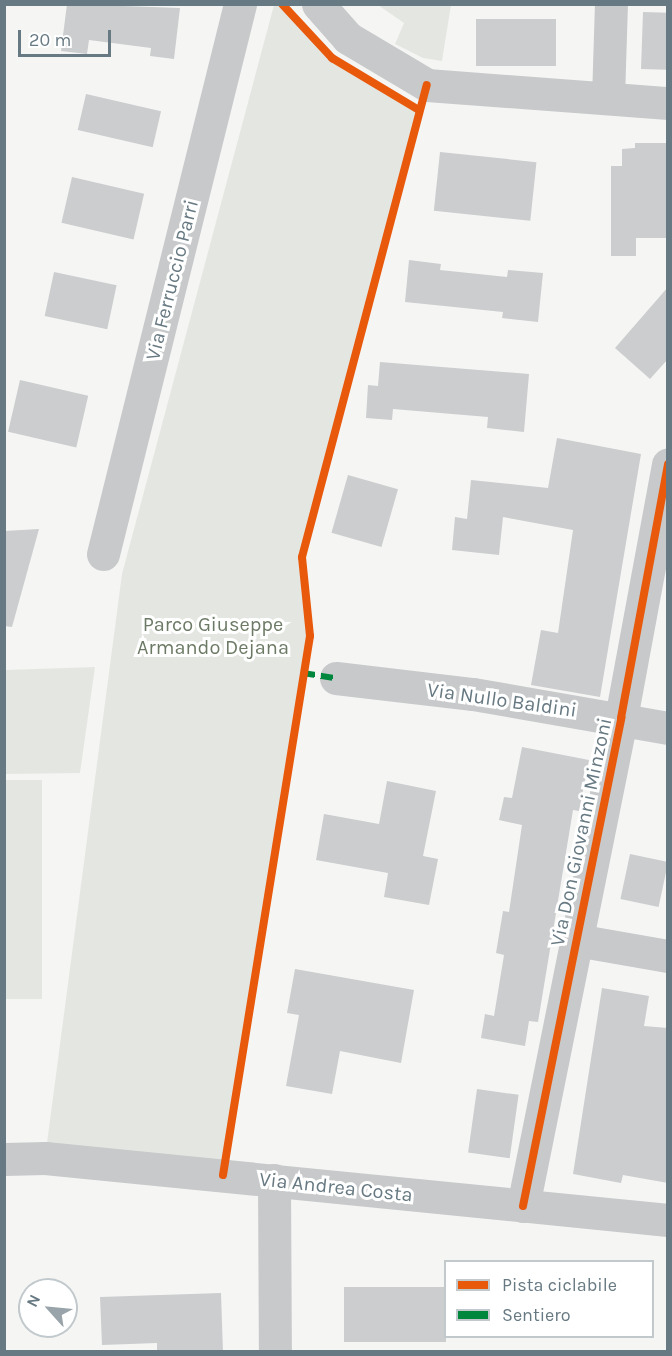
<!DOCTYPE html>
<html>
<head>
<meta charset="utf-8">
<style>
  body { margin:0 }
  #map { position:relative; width:672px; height:1356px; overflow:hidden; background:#f5f5f4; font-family:Karla,sans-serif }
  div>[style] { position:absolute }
  .green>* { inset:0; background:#e4e7e1; transform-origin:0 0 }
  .building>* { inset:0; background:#cbcdce; transform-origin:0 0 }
  .minor>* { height:33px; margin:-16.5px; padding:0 16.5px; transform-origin:16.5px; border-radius:16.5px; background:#c7c9ca }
  .quiet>* { height:6px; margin-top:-3px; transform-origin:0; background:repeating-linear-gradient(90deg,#00873e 0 12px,transparent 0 18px) }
  .cycleway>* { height:8px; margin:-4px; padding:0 4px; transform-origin:4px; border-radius:4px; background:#e8590c }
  span { translate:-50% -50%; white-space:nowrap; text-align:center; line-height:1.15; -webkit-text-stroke:6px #fff; paint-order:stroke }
  .street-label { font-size:20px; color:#677982 }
  .park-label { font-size:20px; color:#6c7a65 }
  .frame { position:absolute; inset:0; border:6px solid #677982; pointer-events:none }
  .legend { position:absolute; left:444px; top:1260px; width:210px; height:78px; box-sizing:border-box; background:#fff; border:2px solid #c2c9cd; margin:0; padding:8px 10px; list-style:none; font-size:18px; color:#677982 }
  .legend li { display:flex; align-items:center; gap:12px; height:30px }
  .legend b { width:30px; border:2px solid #c2c9cd }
  .north { position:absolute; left:18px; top:1278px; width:60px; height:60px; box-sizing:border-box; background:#fff; border:2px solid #c2c9cd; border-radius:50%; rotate:297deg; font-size:16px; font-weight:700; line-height:24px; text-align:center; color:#677982 }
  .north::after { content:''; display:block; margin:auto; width:21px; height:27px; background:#99a4aa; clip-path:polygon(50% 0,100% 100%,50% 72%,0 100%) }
  .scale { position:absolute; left:18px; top:30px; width:93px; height:27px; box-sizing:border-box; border:3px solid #677982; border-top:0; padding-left:8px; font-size:18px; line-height:21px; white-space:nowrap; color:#677982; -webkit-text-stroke:4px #fff; paint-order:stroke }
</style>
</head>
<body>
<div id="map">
  <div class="green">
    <i style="clip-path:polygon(274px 5px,290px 10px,332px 58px,419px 110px,302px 556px,310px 636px,223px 1175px,45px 1158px,122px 574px)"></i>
    <i style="clip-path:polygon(378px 5px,451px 5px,442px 61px,423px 58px,395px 44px,404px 23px)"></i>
    <i style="clip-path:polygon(95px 667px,80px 773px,5px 774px,5px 670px)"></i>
    <i style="left:5px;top:780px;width:37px;height:219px"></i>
  </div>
  <div class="building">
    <i style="clip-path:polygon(67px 4px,180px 8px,174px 59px,150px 56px,151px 48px,89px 40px,87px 54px,61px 51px)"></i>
    <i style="left:643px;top:12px;width:25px;height:57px;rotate:2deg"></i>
    <i style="left:476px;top:19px;width:80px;height:47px"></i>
    <i style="left:86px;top:94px;width:77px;height:37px;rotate:13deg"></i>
    <i style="clip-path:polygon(635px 143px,668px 143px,668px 238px,636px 238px,636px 256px,611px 256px,611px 166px,622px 166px,622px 149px,635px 148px)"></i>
    <i style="left:440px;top:152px;width:97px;height:59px;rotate:6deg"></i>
    <i style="left:72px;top:177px;width:74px;height:47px;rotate:13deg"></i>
    <i style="clip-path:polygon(409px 260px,441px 264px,440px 270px,507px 277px,508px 270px,543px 273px,538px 322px,502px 318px,503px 312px,405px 302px)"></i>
    <i style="left:54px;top:272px;width:64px;height:45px;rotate:12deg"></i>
    <i style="clip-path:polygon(668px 287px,668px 359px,650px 379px,615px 348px)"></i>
    <i style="clip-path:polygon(380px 362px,529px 374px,524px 432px,487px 428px,488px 417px,393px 409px,392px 420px,366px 418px,368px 385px,378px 386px)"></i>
    <i style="left:20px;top:380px;width:70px;height:53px;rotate:13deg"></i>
    <i style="clip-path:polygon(557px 438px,641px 454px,600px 697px,531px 685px,541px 630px,558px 633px,573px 530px,503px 517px,499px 555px,452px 550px,455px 517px,467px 519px,471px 480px,548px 488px)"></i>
    <i style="left:348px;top:475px;width:52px;height:60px;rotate:16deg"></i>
    <i style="clip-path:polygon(39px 529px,12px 627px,4px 626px,4px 531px)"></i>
    <i style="clip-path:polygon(522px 747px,589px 760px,579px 811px,573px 810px,538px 1022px,529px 1021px,525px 1046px,481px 1038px,485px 1014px,494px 1016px,504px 955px,496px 953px,503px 911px,509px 912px,522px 825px,499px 820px,504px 797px,512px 798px)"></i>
    <i style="clip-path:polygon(387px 781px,436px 791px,423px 856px,438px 859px,429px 905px,384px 897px,388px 873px,316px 860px,324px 814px,379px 824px)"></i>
    <i style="left:630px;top:854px;width:39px;height:46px;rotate:12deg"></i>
    <i style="clip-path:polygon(295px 969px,414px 990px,401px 1063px,340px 1051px,332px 1094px,286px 1086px,299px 1015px,287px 1013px)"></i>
    <i style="clip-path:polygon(602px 988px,649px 996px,644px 1026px,668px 1028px,668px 1183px,623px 1175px,621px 1183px,573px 1174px)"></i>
    <i style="left:477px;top:1089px;width:42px;height:64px;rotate:8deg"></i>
    <i style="left:446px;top:1287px;width:55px;height:102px;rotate:90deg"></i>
    <i style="clip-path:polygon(221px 1293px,223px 1352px,157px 1352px,157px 1343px,102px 1345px,100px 1297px)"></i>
  </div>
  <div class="minor">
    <i style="left:318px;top:4px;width:45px;rotate:48.6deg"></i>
    <i style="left:348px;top:38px;width:92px;rotate:30.7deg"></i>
    <i style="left:427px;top:85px;width:242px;rotate:4.3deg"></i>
    <i style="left:608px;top:98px;width:94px;rotate:-88.2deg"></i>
    <i style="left:103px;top:554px;width:567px;rotate:-76.01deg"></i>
    <i style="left:336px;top:678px;width:138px;rotate:6.7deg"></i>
    <i style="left:473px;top:694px;width:198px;rotate:9.9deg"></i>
    <i style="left:576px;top:940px;width:93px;rotate:9.9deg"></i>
    <i style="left:4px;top:1159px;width:41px;rotate:-1.4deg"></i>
    <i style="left:45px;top:1158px;width:626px;rotate:5.68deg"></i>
    <i style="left:274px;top:1180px;width:172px;rotate:89.7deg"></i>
    <i style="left:523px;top:1206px;width:498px;rotate:-78.6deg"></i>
    <i style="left:621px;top:718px;width:258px;rotate:-79.5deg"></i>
  </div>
  <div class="quiet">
    <i style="left:303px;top:673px;width:33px;rotate:9deg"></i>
  </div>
  <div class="cycleway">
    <i style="left:282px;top:4px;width:74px;rotate:47.2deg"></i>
    <i style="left:332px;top:58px;width:101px;rotate:30.9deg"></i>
    <i style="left:223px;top:1175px;width:546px;rotate:-80.83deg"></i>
    <i style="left:310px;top:636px;width:79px;rotate:-95.8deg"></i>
    <i style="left:302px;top:557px;width:488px;rotate:-75.2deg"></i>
    <i style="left:523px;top:1206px;width:498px;rotate:-78.6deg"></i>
    <i style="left:621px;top:718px;width:258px;rotate:-79.5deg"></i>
  </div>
  <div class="street-label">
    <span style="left:172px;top:280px;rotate:-76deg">Via Ferruccio Parri</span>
    <span style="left:502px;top:700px;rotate:8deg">Via Nullo Baldini</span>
    <span style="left:581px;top:832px;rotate:-78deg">Via Don Giovanni Minzoni</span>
    <span style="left:336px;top:1187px;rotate:6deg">Via Andrea Costa</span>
  </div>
  <div class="park-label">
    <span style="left:213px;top:636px">Parco Giuseppe<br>Armando Dejana</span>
  </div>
  <div class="frame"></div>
  <ul class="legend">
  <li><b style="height:8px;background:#e8590c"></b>Pista ciclabile</li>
  <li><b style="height:8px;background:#00873e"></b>Sentiero</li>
  </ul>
  <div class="north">N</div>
  <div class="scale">20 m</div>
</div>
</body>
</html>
